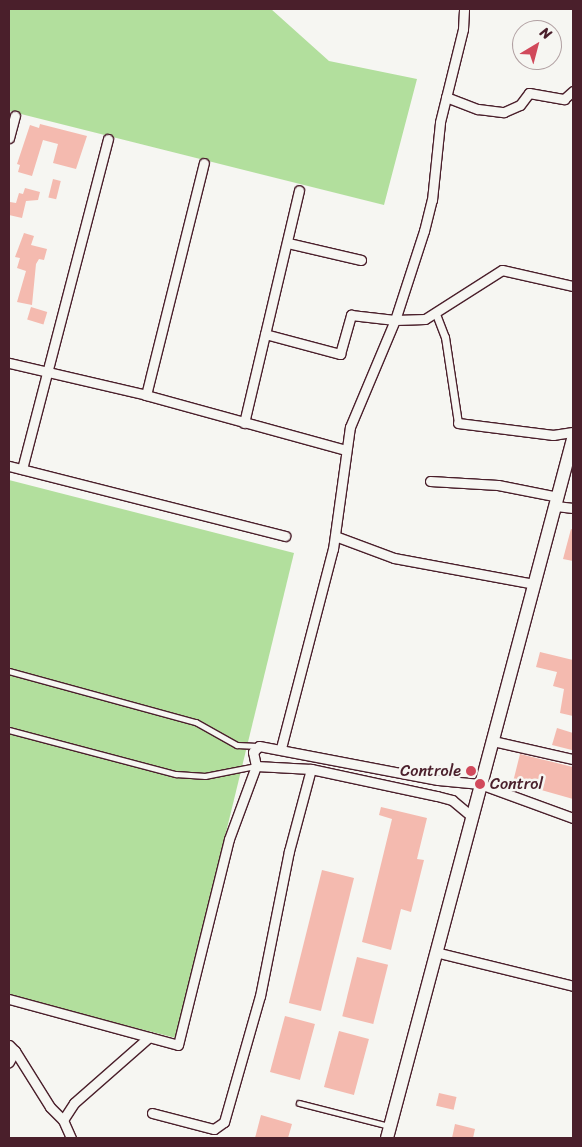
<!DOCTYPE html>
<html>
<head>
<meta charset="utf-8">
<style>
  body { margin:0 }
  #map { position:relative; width:582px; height:1147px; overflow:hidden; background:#f6f6f2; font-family:Sriracha,sans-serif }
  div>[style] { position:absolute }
  .green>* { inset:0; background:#b2df9d }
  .building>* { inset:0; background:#f4baaf; transform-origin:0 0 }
  .roads { filter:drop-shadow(1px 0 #4a1f2b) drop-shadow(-1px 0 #4a1f2b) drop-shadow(0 1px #4a1f2b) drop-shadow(0 -1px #4a1f2b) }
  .service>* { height:4.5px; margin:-2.25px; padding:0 2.25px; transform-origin:2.25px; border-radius:2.25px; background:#f6f6f2 }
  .pedestrian>* { height:7px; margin:-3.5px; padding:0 3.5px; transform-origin:3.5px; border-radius:3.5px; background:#f6f6f2 }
  .minor>* { height:9px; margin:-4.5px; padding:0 4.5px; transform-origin:4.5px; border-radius:4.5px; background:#f6f6f2 }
  .secondary>* { height:12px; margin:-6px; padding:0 6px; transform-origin:6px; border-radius:6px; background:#f6f6f2 }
  .dots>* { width:14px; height:14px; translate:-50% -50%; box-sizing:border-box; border:2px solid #f6f6f2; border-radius:50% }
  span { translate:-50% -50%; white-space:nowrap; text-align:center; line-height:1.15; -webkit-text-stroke:5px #f6f6f2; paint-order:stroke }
  .poi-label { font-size:16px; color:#4a1f2b }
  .right { translate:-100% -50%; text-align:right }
  .left { translate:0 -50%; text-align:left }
  .frame { position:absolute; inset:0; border:10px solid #4a1f2b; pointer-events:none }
  .north { position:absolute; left:512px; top:20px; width:50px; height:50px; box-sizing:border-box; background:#f6f6f2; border:1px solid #b1a0a2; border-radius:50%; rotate:37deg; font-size:14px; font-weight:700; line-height:20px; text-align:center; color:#4a1f2b }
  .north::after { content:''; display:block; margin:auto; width:18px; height:22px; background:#d1495b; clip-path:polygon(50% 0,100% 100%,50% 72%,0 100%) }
</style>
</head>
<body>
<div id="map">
  <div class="green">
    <i style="clip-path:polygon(9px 9px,271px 9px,329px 61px,417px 79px,384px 205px,9px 111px)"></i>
    <i style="clip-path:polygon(9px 480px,294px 553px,176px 1038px,9px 996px)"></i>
  </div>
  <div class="building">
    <i style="clip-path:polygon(40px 124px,87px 136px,76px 169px,53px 163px,58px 144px,43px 140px,32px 176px,18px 172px,20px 165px,17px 164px,30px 125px,39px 128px)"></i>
    <i style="left:53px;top:179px;width:8px;height:19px;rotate:14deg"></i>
    <i style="clip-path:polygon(25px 188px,40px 192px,38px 200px,26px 201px,22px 218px,9px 215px,10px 202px,16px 203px,19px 193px,23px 194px)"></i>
    <i style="clip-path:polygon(24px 233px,34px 236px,31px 245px,47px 249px,44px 260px,39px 259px,36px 264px,32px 305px,17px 302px,26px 271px,17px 268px,20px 258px,15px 257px)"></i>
    <i style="left:31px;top:307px;width:17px;height:13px;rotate:17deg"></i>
    <i style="clip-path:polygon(571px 529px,573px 530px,573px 561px,563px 559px)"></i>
    <i style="clip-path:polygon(540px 652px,573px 660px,573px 716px,560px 713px,564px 689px,553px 686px,557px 672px,536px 667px)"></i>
    <i style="clip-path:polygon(557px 728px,573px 733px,572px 750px,552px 745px)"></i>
    <i style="clip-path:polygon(520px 754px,573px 767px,573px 799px,513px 782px)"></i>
    <i style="clip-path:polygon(381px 807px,427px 818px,417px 859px,424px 860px,411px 912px,401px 909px,391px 950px,362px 942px,392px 819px,379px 815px)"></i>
    <i style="left:322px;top:870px;width:33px;height:137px;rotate:14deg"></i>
    <i style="left:357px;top:957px;width:32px;height:61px;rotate:14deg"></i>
    <i style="left:285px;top:1016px;width:31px;height:58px;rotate:15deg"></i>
    <i style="left:339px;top:1031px;width:31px;height:58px;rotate:15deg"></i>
    <i style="left:439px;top:1093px;width:18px;height:13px;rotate:13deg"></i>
    <i style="clip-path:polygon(261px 1115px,292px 1124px,288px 1138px,255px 1138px)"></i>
    <i style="clip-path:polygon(455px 1124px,475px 1129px,473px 1138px,452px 1138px)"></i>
  </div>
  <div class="roads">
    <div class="service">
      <i style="left:9px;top:671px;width:194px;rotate:15.3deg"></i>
      <i style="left:196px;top:722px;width:47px;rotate:29.3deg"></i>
      <i style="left:237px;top:745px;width:20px;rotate:3deg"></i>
      <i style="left:9px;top:730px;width:173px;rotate:14.8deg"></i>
      <i style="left:176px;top:774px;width:29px;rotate:4deg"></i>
      <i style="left:205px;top:776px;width:52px;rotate:-11.1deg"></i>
      <i style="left:299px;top:1103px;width:93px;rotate:14.3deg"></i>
    </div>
    <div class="pedestrian">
      <i style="left:436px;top:314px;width:25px;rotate:69deg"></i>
      <i style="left:445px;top:337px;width:87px;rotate:81.4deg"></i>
    </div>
    <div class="minor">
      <i style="left:446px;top:97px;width:34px;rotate:21deg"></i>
      <i style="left:478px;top:109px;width:26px;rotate:7deg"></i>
      <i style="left:504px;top:112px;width:17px;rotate:-24deg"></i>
      <i style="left:520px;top:105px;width:15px;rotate:-53deg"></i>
      <i style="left:529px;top:93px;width:36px;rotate:10deg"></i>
      <i style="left:564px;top:99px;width:12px;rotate:-42deg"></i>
      <i style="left:9px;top:138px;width:23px;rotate:-75deg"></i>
      <i style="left:288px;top:243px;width:75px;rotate:13.1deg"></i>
      <i style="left:265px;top:334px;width:78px;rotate:14.9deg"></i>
      <i style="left:340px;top:354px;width:41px;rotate:-74.2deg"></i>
      <i style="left:351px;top:315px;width:44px;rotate:6.5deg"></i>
      <i style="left:395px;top:320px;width:30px;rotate:-2deg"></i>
      <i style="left:425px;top:319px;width:91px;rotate:-32.5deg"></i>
      <i style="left:502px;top:270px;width:73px;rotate:12.7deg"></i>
      <i style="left:9px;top:363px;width:141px;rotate:13.1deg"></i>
      <i style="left:146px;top:395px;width:206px;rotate:15.4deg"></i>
      <i style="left:146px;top:395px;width:239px;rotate:-76deg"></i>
      <i style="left:244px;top:423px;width:239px;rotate:-76.7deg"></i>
      <i style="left:458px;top:423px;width:96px;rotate:7.2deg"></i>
      <i style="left:553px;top:435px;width:20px;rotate:-9deg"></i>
      <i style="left:9px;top:466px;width:285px;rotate:14.2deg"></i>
      <i style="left:22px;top:469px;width:341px;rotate:-75.4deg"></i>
      <i style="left:430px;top:481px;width:68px;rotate:3.4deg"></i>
      <i style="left:498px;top:485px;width:61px;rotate:11.3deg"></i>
      <i style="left:556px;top:506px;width:17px;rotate:7deg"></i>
      <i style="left:335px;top:536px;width:63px;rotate:20.4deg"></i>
      <i style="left:394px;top:558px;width:142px;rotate:10.5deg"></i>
      <i style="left:493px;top:741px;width:82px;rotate:12.7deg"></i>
      <i style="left:281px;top:748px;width:206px;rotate:-75.4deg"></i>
      <i style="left:333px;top:549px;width:123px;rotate:-82.1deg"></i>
      <i style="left:350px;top:427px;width:116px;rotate:-67.2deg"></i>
      <i style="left:395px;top:320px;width:94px;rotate:-72deg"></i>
      <i style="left:424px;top:231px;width:32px;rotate:-76deg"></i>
      <i style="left:432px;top:200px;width:78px;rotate:-84.1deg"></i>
      <i style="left:440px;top:122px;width:96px;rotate:-76.1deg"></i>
      <i style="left:463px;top:29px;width:20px;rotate:-87deg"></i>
      <i style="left:256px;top:766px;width:55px;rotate:3.1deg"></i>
      <i style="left:311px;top:769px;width:129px;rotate:12.1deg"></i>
      <i style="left:437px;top:796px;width:16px;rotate:15deg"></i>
      <i style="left:452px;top:800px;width:25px;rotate:40deg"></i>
      <i style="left:435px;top:952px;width:142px;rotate:13.8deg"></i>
      <i style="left:9px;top:999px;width:175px;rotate:15.2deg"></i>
      <i style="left:178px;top:1045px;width:212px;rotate:-76.1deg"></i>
      <i style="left:229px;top:839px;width:78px;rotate:-69.7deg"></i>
      <i style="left:256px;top:766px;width:14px;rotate:-102deg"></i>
      <i style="left:253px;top:752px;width:8px;rotate:-45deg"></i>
      <i style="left:259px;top:746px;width:182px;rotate:10.8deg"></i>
      <i style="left:438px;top:780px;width:42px;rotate:5.4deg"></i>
      <i style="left:480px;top:784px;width:99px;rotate:20.1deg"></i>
      <i style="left:9px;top:1045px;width:8px;rotate:45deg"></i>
      <i style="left:15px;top:1051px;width:13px;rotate:119deg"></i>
      <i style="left:15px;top:1051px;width:66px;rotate:58deg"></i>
      <i style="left:50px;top:1107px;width:18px;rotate:45deg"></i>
      <i style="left:152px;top:1113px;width:64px;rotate:14.5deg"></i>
      <i style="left:214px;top:1129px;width:12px;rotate:-35deg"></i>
      <i style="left:224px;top:1122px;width:131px;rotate:-74.1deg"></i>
      <i style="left:260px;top:996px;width:148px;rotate:-78.7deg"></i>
      <i style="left:289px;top:851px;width:85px;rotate:-75deg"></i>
      <i style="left:71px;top:1138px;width:20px;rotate:-114deg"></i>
      <i style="left:63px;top:1120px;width:20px;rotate:-57deg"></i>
      <i style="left:74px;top:1103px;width:100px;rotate:-41.3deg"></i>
    </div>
    <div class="secondary">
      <i style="left:387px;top:1138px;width:723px;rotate:-75.1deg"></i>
    </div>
  </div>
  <div class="dots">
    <i style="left:471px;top:771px;background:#d1495b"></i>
    <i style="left:480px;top:784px;background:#d1495b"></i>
  </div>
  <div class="poi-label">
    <span class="right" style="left:461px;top:771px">Controle</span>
    <span class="left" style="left:490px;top:784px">Control</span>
  </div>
  <div class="frame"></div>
  <div class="north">N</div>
</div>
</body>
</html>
